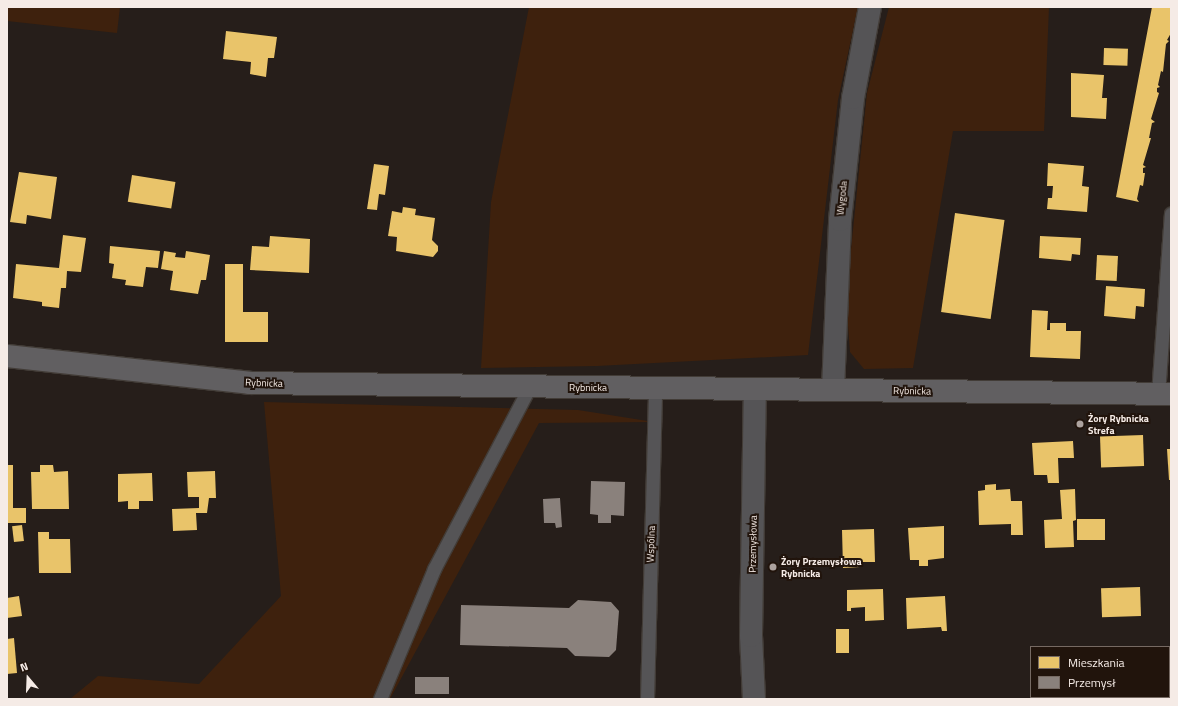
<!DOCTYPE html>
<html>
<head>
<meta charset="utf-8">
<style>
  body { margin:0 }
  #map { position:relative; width:1178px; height:706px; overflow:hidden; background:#261e1a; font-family:"Titillium Web",sans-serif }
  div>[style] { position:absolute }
  .green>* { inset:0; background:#3e210d }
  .homes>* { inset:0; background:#e9c46a; transform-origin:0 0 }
  .industry>* { inset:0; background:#8a817c; transform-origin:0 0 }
  .roads { filter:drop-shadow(1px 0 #423c37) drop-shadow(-1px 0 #423c37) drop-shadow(0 1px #423c37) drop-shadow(0 -1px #423c37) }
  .lane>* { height:13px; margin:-6.5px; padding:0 6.5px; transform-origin:6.5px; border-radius:6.5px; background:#555456 }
  .street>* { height:22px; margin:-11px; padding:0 11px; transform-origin:11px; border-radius:11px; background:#555456 }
  .secondary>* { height:22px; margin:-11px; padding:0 11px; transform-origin:11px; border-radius:11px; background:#615f61 }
  .dots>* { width:11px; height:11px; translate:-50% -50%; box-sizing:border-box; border:2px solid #21140c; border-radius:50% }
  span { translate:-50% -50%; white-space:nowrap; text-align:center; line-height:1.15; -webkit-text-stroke:4px #21140c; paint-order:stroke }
  .street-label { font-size:10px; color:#f5ebe6 }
  .poi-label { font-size:10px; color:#f5ebe6; font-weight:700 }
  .left { translate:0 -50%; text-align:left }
  .frame { position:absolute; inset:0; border:8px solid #f5ebe6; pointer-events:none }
  .legend { position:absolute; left:1030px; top:646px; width:140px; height:52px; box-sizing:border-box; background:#21140c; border:1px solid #766a63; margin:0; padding:5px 7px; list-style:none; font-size:12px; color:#f5ebe6 }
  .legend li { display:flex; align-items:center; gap:8px; height:20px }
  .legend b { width:20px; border:1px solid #766a63 }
  .north { position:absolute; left:8px; top:658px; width:40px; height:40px; -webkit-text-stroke:3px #21140c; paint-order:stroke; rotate:341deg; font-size:11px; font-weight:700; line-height:16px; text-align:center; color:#f5ebe6 }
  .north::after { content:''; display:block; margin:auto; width:14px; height:18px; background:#f5ebe6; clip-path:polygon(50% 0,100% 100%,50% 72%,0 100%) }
</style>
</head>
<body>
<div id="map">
  <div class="green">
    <i style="clip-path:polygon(7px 7px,120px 7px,117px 33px,7px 21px)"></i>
    <i style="clip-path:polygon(529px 7px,858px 7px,838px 100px,808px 355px,597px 366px,481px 368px,491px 202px)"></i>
    <i style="clip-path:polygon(889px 7px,1049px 7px,1044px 131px,953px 131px,913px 368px,864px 369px,850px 352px,846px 298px,867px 93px)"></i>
    <i style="clip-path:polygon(264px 402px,578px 410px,654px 422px,539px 423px,390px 699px,70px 699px,98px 676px,199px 684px,281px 596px)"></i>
  </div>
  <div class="homes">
    <i style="clip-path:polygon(1152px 7px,1171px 7px,1171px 33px,1167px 40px,1169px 41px,1166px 44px,1163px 72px,1161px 71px,1158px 85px,1160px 87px,1157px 88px,1157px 92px,1159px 93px,1151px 119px,1155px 122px,1152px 123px,1149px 138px,1151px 138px,1143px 165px,1146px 167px,1143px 168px,1143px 173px,1145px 173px,1143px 186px,1140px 185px,1137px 199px,1139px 202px,1116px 197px)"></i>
    <i style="clip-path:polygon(226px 31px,277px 37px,274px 58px,268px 58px,266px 77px,250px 74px,251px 62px,223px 59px)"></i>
    <i style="left:1104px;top:48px;width:24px;height:17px;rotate:2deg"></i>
    <i style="clip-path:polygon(1071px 73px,1104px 75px,1102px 98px,1107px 98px,1106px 119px,1071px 117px)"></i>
    <i style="clip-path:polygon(1048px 163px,1084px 166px,1082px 186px,1089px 187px,1087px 212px,1047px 209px,1048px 198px,1052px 198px,1053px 186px,1047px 186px)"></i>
    <i style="clip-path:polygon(374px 164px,389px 166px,385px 195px,379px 194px,377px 210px,367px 209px)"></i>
    <i style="clip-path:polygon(19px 172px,57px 177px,51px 219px,27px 215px,26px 224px,10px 222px)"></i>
    <i style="left:132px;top:175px;width:44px;height:27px;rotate:9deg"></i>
    <i style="clip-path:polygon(403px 207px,416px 209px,415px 215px,435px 218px,432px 240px,438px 246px,438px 251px,433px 257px,396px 251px,397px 237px,388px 236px,392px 211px,402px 213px)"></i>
    <i style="left:955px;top:213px;width:50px;height:100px;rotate:8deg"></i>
    <i style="clip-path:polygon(63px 235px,86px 238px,81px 272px,67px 271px,66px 288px,61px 288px,59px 308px,42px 306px,42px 302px,13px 298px,16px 264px,59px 268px)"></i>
    <i style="clip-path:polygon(270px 236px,310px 239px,309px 273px,250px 270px,252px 246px,269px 247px)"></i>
    <i style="clip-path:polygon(1040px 236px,1081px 238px,1080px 255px,1072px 254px,1071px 261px,1039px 258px)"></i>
    <i style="clip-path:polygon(110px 246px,160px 251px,158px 268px,146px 267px,143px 287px,125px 285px,126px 280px,112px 278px,114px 264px,109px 263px)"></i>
    <i style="clip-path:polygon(164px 251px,176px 253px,175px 257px,185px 258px,186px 251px,210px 255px,206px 280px,201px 280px,198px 294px,170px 290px,173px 271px,161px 269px)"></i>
    <i style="left:1097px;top:255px;width:21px;height:25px;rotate:3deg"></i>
    <i style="clip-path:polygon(225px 264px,243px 264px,243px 312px,268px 312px,268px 342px,225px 342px)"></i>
    <i style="clip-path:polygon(1106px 286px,1145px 289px,1144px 307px,1136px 306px,1135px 319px,1104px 316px)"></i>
    <i style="clip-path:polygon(1032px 310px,1048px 311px,1047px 330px,1050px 330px,1050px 323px,1066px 323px,1066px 331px,1081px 331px,1080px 359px,1030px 357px)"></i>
    <i style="left:1143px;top:435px;width:31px;height:43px;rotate:88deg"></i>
    <i style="clip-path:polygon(1073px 441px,1074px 458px,1058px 458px,1059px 483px,1048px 483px,1047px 475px,1034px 475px,1032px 443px)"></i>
    <i style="clip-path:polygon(1167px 449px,1171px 449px,1171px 480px,1169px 480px)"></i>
    <i style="clip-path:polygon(7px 465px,13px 465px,13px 508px,26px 508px,26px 523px,7px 523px)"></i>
    <i style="clip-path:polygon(40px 465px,53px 465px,54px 472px,68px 471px,69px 509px,32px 509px,31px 472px,40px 472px)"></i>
    <i style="clip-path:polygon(215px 471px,216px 498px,209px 498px,207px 513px,196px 513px,197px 530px,173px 531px,172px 509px,199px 508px,199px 497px,188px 497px,187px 472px)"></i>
    <i style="clip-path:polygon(152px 473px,153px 501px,139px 501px,139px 509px,128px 509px,128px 501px,118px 502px,118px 474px)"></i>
    <i style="clip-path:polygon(996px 484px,996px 490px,1010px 489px,1011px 501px,1022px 501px,1023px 535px,1011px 535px,1011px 524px,979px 525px,978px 491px,985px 490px,985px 485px)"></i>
    <i style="clip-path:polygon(1075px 489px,1076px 520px,1073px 521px,1074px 547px,1045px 548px,1044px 520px,1062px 519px,1060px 490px)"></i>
    <i style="left:1077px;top:519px;width:28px;height:21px"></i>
    <i style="left:22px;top:525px;width:16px;height:10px;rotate:83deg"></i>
    <i style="clip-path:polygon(944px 526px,944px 558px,928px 560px,928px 566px,919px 566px,919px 560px,910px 560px,908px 528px)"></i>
    <i style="clip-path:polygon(874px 529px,875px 562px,859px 562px,860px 567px,843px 568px,842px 530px)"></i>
    <i style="clip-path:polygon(38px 532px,49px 532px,49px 539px,70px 539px,71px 573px,39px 573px)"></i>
    <i style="left:1140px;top:587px;width:29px;height:39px;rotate:88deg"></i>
    <i style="clip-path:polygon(883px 589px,884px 620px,865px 621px,865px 607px,851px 608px,851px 611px,847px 611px,847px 590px)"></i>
    <i style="clip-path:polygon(19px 596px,22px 616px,7px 618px,7px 598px)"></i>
    <i style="clip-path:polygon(945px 596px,947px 631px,942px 631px,941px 627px,907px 629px,906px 598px)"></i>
    <i style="left:836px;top:629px;width:13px;height:24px"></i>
    <i style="clip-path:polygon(14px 638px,17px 673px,7px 674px,7px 639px)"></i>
  </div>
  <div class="industry">
    <i style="clip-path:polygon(591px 481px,625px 482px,624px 516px,611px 515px,611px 523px,598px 523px,598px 515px,590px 514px)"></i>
    <i style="clip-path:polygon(560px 498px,562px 527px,556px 528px,555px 523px,544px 523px,543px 499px)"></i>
    <i style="clip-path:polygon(578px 600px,611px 602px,619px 611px,616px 650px,609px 657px,575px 656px,567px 648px,460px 645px,461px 605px,569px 608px)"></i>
    <i style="left:415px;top:677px;width:34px;height:17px"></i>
  </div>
  <div class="roads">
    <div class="lane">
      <i style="left:1158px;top:394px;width:181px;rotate:-85.9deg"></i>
      <i style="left:380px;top:699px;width:141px;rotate:-67.4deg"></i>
      <i style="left:434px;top:569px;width:204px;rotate:-62.3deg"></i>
      <i style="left:647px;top:699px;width:311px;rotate:-88.5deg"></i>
    </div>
    <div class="street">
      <i style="left:833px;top:390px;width:170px;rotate:-87.6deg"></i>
      <i style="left:840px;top:220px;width:123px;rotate:-83.9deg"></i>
      <i style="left:853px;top:98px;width:93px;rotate:-79.4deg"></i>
      <i style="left:754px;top:699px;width:63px;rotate:-92.7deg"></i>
      <i style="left:751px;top:636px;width:247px;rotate:-89.1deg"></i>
    </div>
    <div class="secondary">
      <i style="left:7px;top:356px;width:244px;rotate:6.3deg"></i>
      <i style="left:250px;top:383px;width:921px;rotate:0.68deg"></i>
    </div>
  </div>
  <div class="dots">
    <i style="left:1080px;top:424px;background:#ada39f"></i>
    <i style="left:773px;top:567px;background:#ada39f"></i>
  </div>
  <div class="street-label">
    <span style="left:842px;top:198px;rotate:-84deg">Wygoda</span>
    <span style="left:264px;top:383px;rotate:2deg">Rybnicka</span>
    <span style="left:588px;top:388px">Rybnicka</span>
    <span style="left:912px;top:391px;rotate:1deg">Rybnicka</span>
    <span style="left:651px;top:544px;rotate:-88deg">Wspólna</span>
    <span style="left:753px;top:544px;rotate:-89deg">Przemysłowa</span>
  </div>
  <div class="poi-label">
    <span class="left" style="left:1088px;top:424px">Żory Rybnicka<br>Strefa</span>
    <span class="left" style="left:781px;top:567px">Żory Przemysłowa<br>Rybnicka</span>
  </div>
  <div class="frame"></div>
  <ul class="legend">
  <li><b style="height:11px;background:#e9c46a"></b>Mieszkania</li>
  <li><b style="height:11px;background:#8a817c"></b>Przemysł</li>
  </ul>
  <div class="north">N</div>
</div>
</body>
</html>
